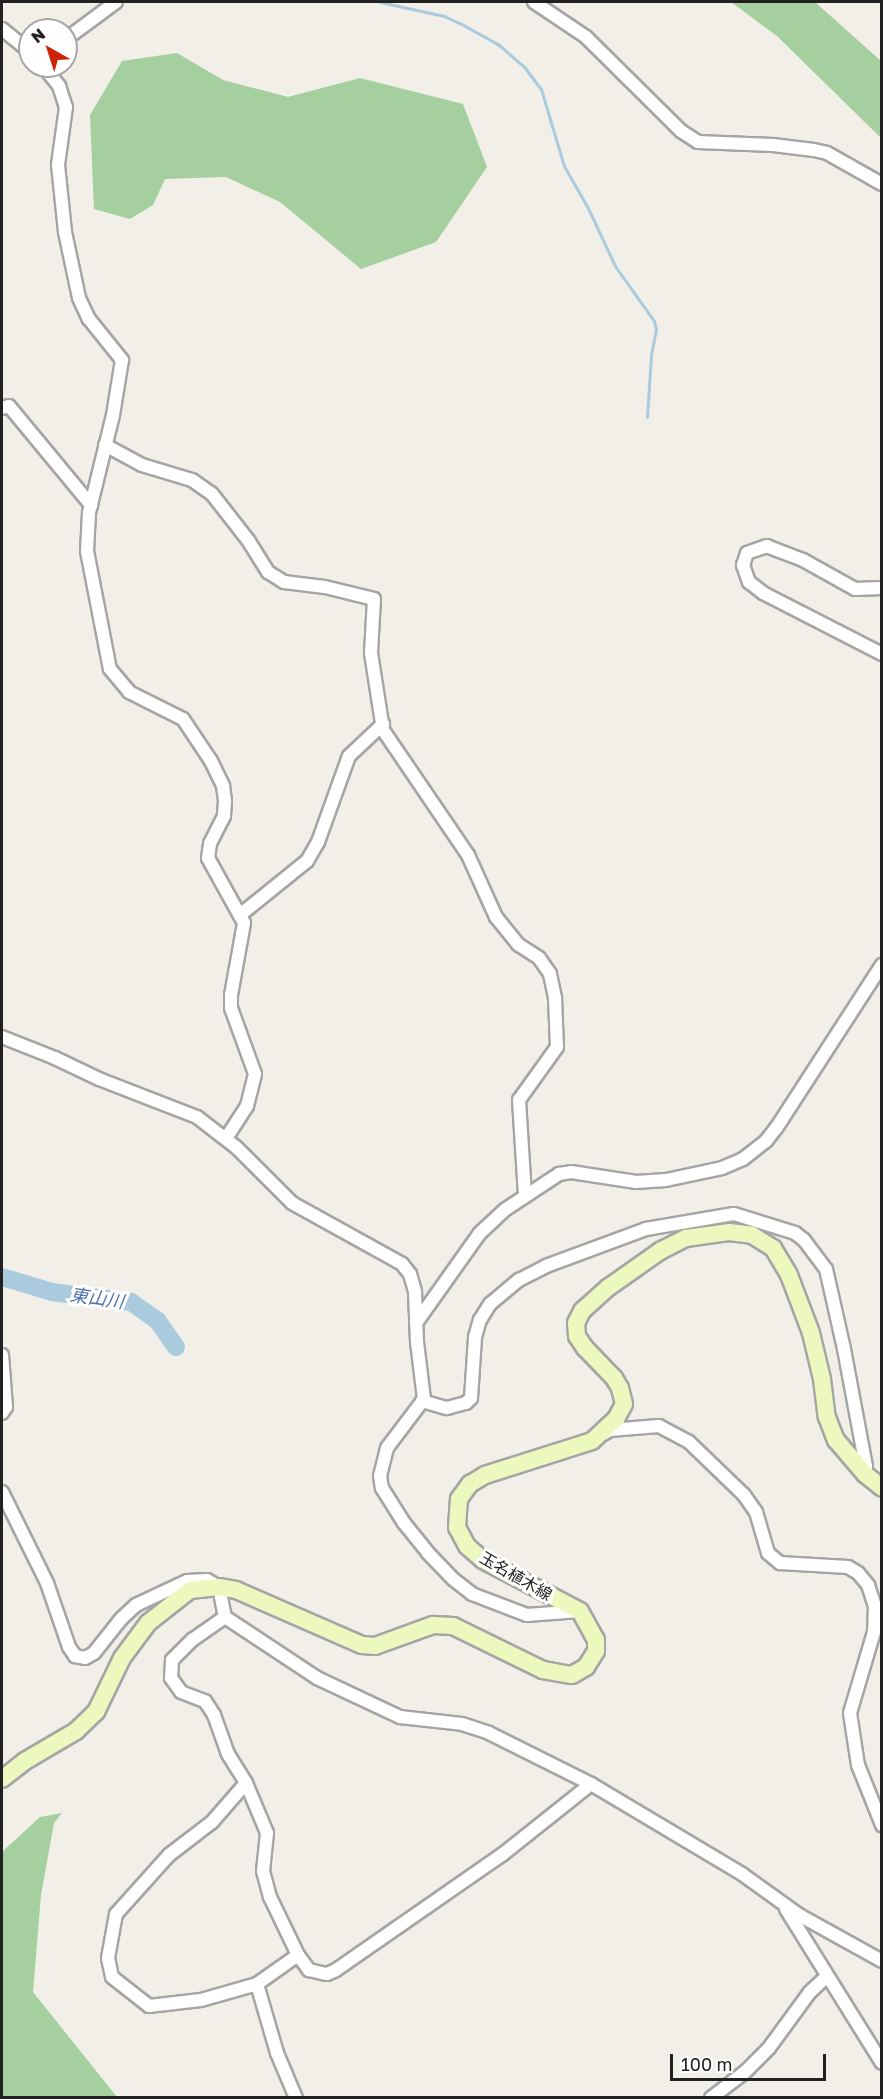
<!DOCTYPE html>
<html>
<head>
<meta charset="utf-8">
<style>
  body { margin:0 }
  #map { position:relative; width:883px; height:2099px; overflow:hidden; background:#f1efe8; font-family:"Golos Text","Noto Sans JP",sans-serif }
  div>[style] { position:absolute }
  .forest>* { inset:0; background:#a5cf9e }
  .stream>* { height:3px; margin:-1.5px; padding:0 1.5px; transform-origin:1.5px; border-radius:1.5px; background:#aacadd }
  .river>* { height:18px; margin:-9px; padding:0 9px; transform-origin:9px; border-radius:9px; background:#aacadd }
  .roads { filter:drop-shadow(2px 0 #a5a5a5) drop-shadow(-2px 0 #a5a5a5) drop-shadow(0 2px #a5a5a5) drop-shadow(0 -2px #a5a5a5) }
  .minor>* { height:12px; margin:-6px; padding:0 6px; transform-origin:6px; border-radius:6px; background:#fff }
  .secondary>* { height:16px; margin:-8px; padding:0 8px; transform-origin:8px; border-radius:8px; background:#edf8bf }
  span { translate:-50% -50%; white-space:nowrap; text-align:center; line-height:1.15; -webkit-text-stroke:6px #fff; paint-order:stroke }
  .street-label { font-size:16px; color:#212121 }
  .water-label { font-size:18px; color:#4f71af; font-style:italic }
  .frame { position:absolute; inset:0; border:3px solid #212121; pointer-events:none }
  .north { position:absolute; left:18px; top:18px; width:60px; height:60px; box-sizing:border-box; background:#fff; border:2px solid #a6a6a6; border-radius:50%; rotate:321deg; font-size:16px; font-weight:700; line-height:24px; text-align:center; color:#212121 }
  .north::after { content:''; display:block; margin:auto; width:21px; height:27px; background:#cb2407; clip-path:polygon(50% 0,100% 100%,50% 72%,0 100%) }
  .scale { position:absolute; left:670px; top:2054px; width:156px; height:27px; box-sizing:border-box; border:3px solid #212121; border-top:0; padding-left:8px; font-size:18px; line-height:21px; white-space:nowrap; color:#212121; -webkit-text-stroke:4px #fff; paint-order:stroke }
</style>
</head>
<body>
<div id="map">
  <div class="forest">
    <i style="clip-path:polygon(731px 2px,815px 2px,881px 61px,881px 138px,777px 36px)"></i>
    <i style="clip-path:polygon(177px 53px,223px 80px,288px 97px,360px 78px,463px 104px,487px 167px,436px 242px,361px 269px,280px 202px,226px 177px,165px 179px,153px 205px,130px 219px,94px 209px,90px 115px,122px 61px)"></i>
    <i style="clip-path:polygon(62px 1813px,54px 1823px,41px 1895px,33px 1992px,117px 2097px,2px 2097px,2px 1852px,40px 1817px)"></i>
  </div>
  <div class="stream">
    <i style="left:380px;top:2px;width:66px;rotate:12.3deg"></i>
    <i style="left:444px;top:16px;width:23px;rotate:25deg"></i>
    <i style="left:465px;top:26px;width:39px;rotate:29deg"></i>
    <i style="left:499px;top:45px;width:35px;rotate:41deg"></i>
    <i style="left:525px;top:68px;width:26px;rotate:53deg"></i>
    <i style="left:541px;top:89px;width:80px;rotate:73.4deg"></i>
    <i style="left:564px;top:166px;width:48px;rotate:60.3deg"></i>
    <i style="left:588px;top:208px;width:64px;rotate:65deg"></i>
    <i style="left:615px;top:266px;width:67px;rotate:54.7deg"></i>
    <i style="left:654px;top:321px;width:8px;rotate:76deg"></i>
    <i style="left:656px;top:329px;width:26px;rotate:101deg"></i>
    <i style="left:651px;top:355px;width:62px;rotate:93.7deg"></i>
  </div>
  <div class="river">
    <i style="left:2px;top:1277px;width:52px;rotate:16.7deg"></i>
    <i style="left:52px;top:1292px;width:80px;rotate:7.2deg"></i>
    <i style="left:131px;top:1302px;width:32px;rotate:35deg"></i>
    <i style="left:157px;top:1320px;width:33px;rotate:55deg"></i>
  </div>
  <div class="roads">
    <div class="minor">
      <i style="left:534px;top:2px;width:63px;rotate:33.9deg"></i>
      <i style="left:586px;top:37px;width:134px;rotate:44.7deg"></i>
      <i style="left:681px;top:131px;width:20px;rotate:33deg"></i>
      <i style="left:698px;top:142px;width:75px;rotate:2.3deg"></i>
      <i style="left:773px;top:145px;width:41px;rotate:7deg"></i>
      <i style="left:814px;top:150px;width:13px;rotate:13deg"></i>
      <i style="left:827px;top:153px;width:63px;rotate:29.4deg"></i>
      <i style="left:2px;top:29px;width:36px;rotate:39deg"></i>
      <i style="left:66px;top:39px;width:62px;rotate:-36.5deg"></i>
      <i style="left:43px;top:66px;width:26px;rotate:51deg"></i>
      <i style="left:59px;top:86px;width:22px;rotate:72deg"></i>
      <i style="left:66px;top:107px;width:59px;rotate:97.9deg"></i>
      <i style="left:58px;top:165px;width:67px;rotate:84deg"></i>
      <i style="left:65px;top:232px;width:67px;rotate:78deg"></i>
      <i style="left:79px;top:298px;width:23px;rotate:65deg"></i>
      <i style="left:89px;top:319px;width:53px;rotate:51.2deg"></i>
      <i style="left:122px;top:360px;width:56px;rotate:99.3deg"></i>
      <i style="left:113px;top:415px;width:101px;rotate:103.8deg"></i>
      <i style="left:89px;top:513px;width:38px;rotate:93deg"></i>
      <i style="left:87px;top:551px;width:120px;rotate:79deg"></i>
      <i style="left:110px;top:669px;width:30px;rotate:50deg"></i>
      <i style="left:129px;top:692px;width:60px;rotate:26.6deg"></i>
      <i style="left:183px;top:719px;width:50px;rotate:56.3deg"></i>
      <i style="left:211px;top:761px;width:28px;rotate:64deg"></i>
      <i style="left:223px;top:786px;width:15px;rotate:82deg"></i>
      <i style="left:225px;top:801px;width:15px;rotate:94deg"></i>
      <i style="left:224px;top:816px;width:31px;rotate:117deg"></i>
      <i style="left:210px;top:844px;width:14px;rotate:98deg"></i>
      <i style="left:208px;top:858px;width:74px;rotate:61deg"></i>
      <i style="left:244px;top:923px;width:73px;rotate:100.2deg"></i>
      <i style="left:231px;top:995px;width:13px;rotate:90deg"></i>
      <i style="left:231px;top:1008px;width:70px;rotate:70deg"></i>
      <i style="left:255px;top:1074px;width:33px;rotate:104deg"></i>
      <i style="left:247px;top:1106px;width:38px;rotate:123deg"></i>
      <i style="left:2px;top:408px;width:7px;rotate:-16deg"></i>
      <i style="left:9px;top:406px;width:129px;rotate:50.4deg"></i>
      <i style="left:105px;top:445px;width:42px;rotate:28.4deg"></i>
      <i style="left:142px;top:465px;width:52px;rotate:16.7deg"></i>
      <i style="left:192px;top:480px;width:24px;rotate:35deg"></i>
      <i style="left:212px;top:494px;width:58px;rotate:52deg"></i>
      <i style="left:248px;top:540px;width:38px;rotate:58deg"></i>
      <i style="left:268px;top:572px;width:19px;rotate:32deg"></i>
      <i style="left:284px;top:582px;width:41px;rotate:7deg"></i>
      <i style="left:325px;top:587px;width:50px;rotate:13.8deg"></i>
      <i style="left:374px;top:599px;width:54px;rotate:93.2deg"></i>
      <i style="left:371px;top:653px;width:78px;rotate:81.1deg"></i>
      <i style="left:383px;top:730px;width:151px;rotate:55.8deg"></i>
      <i style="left:468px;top:855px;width:68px;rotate:65.7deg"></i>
      <i style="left:496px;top:917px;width:36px;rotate:51deg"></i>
      <i style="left:519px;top:945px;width:24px;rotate:33deg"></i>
      <i style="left:539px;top:958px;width:19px;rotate:55deg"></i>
      <i style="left:550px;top:974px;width:25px;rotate:78deg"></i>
      <i style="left:555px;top:998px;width:49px;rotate:87.7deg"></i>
      <i style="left:557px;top:1047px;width:65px;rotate:125.6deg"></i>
      <i style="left:519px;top:1100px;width:95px;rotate:86.4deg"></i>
      <i style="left:882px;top:588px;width:27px;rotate:178deg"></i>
      <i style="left:855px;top:589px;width:60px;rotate:-150.9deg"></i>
      <i style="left:803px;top:560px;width:39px;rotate:-159deg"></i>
      <i style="left:767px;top:546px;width:21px;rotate:161deg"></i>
      <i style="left:747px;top:553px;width:13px;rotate:108deg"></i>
      <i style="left:743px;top:565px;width:18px;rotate:71deg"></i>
      <i style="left:749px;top:582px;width:18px;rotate:38deg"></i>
      <i style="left:763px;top:593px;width:134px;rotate:27.1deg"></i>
      <i style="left:240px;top:915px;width:86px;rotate:-38.9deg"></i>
      <i style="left:307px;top:861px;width:22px;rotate:-60deg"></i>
      <i style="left:318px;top:842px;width:91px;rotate:-70.2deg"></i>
      <i style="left:349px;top:756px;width:47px;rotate:-43.3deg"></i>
      <i style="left:2px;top:1037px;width:57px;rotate:21.6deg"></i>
      <i style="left:55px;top:1058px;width:49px;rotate:25.5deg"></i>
      <i style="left:99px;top:1079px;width:105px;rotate:21.2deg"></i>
      <i style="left:197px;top:1117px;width:49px;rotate:37.6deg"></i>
      <i style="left:236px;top:1147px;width:79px;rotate:45deg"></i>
      <i style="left:292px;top:1203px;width:126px;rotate:29deg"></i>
      <i style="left:402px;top:1264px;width:13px;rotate:51deg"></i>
      <i style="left:410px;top:1274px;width:19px;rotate:74deg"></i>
      <i style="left:415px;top:1292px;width:50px;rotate:87.7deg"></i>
      <i style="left:417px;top:1342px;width:57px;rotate:83deg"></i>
      <i style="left:424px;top:1399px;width:61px;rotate:127.1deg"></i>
      <i style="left:387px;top:1448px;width:29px;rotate:104deg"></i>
      <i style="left:380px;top:1476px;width:12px;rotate:81deg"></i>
      <i style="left:382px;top:1488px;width:41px;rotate:57.8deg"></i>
      <i style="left:404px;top:1523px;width:38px;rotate:51deg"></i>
      <i style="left:428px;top:1553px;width:36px;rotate:46deg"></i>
      <i style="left:453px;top:1579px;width:24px;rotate:38deg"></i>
      <i style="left:472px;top:1594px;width:59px;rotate:20.9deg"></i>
      <i style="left:527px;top:1615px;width:53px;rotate:-4.3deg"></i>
      <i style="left:416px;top:1323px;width:110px;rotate:-54.6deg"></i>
      <i style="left:480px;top:1233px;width:35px;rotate:-43deg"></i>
      <i style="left:506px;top:1209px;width:64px;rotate:-33.4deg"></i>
      <i style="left:559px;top:1174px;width:12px;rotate:-9deg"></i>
      <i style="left:571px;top:1172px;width:66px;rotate:8.7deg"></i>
      <i style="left:636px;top:1182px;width:30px;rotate:-4deg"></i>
      <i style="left:666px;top:1180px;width:57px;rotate:-12.1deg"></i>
      <i style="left:722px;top:1168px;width:23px;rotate:-23deg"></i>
      <i style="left:743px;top:1159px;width:29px;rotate:-38deg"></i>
      <i style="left:766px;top:1141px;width:18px;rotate:-52deg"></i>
      <i style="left:777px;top:1127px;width:193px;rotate:-57.1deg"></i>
      <i style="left:2px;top:1355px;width:52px;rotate:85.6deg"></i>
      <i style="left:6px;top:1407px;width:7px;rotate:124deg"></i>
      <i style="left:422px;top:1401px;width:26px;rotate:16deg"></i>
      <i style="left:447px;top:1408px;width:20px;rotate:-15deg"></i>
      <i style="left:466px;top:1403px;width:7px;rotate:-45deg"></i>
      <i style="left:471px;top:1398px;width:61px;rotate:-86.2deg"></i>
      <i style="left:475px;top:1337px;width:18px;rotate:-74deg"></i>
      <i style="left:480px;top:1320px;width:19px;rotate:-58deg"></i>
      <i style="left:490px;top:1304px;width:38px;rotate:-40deg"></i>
      <i style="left:519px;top:1280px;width:30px;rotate:-27deg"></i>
      <i style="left:546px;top:1266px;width:107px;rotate:-20.3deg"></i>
      <i style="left:646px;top:1229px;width:89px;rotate:-9.7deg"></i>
      <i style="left:734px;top:1214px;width:64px;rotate:17.3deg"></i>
      <i style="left:795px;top:1233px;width:11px;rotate:38deg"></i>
      <i style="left:804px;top:1240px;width:36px;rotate:53deg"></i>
      <i style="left:826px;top:1269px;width:82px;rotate:77.3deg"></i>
      <i style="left:844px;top:1349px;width:119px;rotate:79.4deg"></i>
      <i style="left:866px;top:1466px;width:8px;rotate:97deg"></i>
      <i style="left:603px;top:1434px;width:8px;rotate:-30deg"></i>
      <i style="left:610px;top:1430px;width:49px;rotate:-4.7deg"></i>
      <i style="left:659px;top:1426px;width:34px;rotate:28deg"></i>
      <i style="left:689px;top:1442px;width:76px;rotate:43.9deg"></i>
      <i style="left:744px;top:1495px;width:21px;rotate:55deg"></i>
      <i style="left:756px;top:1512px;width:43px;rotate:73.7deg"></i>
      <i style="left:768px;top:1553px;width:16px;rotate:40deg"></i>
      <i style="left:780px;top:1563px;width:68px;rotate:3.4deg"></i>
      <i style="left:848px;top:1567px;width:12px;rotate:31deg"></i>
      <i style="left:858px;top:1573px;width:16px;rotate:50deg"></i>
      <i style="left:868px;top:1585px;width:22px;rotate:72deg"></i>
      <i style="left:875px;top:1606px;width:26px;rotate:92deg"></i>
      <i style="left:874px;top:1632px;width:84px;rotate:106.5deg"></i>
      <i style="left:850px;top:1713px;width:53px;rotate:81.3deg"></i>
      <i style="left:858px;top:1765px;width:65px;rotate:68.2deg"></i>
      <i style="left:2px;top:1492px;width:102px;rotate:63.7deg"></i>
      <i style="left:47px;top:1583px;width:68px;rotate:71deg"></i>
      <i style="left:69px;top:1647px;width:11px;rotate:56deg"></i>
      <i style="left:75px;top:1656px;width:10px;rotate:11deg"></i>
      <i style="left:85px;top:1658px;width:10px;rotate:-29deg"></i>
      <i style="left:94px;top:1653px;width:43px;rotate:-51.5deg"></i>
      <i style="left:121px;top:1619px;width:21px;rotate:-43deg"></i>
      <i style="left:136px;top:1605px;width:56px;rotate:-25.2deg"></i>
      <i style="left:187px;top:1581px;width:20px;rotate:-3deg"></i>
      <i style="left:207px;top:1580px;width:14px;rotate:30deg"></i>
      <i style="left:219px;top:1587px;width:31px;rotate:79deg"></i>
      <i style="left:225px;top:1617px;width:110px;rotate:33.5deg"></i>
      <i style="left:317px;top:1678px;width:92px;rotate:25.2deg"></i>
      <i style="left:400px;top:1717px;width:62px;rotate:6.4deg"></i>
      <i style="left:462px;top:1724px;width:28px;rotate:18deg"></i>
      <i style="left:489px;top:1733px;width:114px;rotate:26.6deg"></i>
      <i style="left:591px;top:1784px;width:176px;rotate:30.8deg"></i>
      <i style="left:742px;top:1874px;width:70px;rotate:35.7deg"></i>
      <i style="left:799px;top:1915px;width:95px;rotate:29deg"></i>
      <i style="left:225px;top:1617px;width:39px;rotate:145deg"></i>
      <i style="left:193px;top:1639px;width:30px;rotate:135deg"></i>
      <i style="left:172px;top:1660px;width:18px;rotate:93deg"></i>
      <i style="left:171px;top:1678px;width:17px;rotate:54deg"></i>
      <i style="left:181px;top:1692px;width:26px;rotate:21deg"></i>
      <i style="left:205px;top:1701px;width:17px;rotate:57deg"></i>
      <i style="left:214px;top:1715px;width:41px;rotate:70.3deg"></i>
      <i style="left:228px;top:1754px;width:34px;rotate:58deg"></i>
      <i style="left:246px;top:1783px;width:54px;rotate:67.2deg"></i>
      <i style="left:267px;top:1833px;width:38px;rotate:96deg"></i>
      <i style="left:263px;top:1871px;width:27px;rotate:75deg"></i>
      <i style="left:270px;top:1897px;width:64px;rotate:64.2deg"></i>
      <i style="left:298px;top:1955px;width:19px;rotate:54deg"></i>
      <i style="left:309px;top:1970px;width:18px;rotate:13deg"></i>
      <i style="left:327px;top:1974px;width:10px;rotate:-24deg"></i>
      <i style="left:336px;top:1970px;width:203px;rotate:-34.8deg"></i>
      <i style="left:503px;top:1854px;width:112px;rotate:-38.5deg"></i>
      <i style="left:246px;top:1783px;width:52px;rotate:131.1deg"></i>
      <i style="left:212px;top:1822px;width:54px;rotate:142.5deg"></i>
      <i style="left:169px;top:1855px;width:79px;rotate:131.9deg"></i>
      <i style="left:116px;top:1914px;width:45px;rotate:100.3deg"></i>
      <i style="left:108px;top:1958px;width:19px;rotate:78deg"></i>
      <i style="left:112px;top:1977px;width:47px;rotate:38.1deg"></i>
      <i style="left:149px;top:2006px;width:52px;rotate:-6.6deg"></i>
      <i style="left:201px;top:2000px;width:58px;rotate:-15.9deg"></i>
      <i style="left:786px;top:1909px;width:181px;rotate:58.1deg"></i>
      <i style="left:296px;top:2098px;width:49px;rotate:-112.9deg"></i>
      <i style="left:277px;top:2053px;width:72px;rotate:-106.2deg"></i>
      <i style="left:257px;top:1984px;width:50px;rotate:-35.3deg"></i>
      <i style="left:711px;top:2098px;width:43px;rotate:-37.4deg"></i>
      <i style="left:745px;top:2072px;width:34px;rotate:-45deg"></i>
      <i style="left:769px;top:2048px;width:69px;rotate:-53.8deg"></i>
      <i style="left:810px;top:1992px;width:23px;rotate:-43deg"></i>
    </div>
    <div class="secondary">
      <i style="left:2px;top:1779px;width:29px;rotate:-38deg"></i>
      <i style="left:25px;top:1761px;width:59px;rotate:-30.5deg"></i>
      <i style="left:76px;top:1731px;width:28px;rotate:-44deg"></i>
      <i style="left:96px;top:1712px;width:60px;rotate:-64.3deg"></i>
      <i style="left:122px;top:1658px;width:44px;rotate:-53.4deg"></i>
      <i style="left:148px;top:1623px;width:53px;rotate:-38.2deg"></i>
      <i style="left:190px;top:1590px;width:29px;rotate:-6deg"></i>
      <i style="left:219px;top:1587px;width:17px;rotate:10deg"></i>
      <i style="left:236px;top:1590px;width:137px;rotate:23.6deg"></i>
      <i style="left:362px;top:1645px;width:13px;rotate:4deg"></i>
      <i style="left:375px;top:1646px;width:62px;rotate:-19.9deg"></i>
      <i style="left:433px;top:1625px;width:20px;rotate:3deg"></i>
      <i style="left:453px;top:1626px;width:100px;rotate:26.1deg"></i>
      <i style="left:543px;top:1670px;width:29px;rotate:10deg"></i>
      <i style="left:572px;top:1675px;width:16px;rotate:-30deg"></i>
      <i style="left:586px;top:1667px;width:19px;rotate:-58deg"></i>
      <i style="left:596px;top:1651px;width:11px;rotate:-90deg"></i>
      <i style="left:596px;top:1640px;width:33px;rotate:-119deg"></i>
      <i style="left:580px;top:1611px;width:110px;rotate:-152.3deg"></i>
      <i style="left:483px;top:1560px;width:21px;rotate:-139deg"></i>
      <i style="left:467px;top:1546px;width:21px;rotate:-118deg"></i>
      <i style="left:457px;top:1527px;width:28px;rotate:-86deg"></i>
      <i style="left:459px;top:1499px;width:19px;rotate:-54deg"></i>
      <i style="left:470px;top:1484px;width:17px;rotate:-31deg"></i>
      <i style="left:485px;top:1475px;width:112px;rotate:-17.6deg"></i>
      <i style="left:592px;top:1441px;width:33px;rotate:-43deg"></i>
      <i style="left:616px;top:1419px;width:17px;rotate:-62deg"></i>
      <i style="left:624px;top:1404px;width:16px;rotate:-104deg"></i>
      <i style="left:620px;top:1388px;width:12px;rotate:-121deg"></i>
      <i style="left:614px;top:1378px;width:42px;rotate:-134deg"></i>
      <i style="left:585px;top:1348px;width:14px;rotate:-124deg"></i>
      <i style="left:577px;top:1336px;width:13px;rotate:-94deg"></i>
      <i style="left:576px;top:1323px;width:13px;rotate:-63deg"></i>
      <i style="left:582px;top:1311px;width:36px;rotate:-42deg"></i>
      <i style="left:609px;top:1287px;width:62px;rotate:-35.2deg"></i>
      <i style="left:660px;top:1251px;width:29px;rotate:-27deg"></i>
      <i style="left:686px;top:1238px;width:43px;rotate:-7.9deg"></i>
      <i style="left:729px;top:1232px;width:23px;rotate:7deg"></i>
      <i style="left:752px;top:1235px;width:25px;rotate:32deg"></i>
      <i style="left:773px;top:1248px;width:31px;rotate:59deg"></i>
      <i style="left:789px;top:1275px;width:62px;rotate:69.2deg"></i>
      <i style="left:811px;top:1333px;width:47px;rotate:76.6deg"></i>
      <i style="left:822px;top:1379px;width:38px;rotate:83deg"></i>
      <i style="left:827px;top:1417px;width:25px;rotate:69deg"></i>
      <i style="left:836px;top:1440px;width:45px;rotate:49.5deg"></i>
      <i style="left:865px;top:1474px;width:22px;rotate:39deg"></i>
    </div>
  </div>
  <div class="street-label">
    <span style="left:516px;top:1576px;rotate:30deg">玉名植木線</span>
  </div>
  <div class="water-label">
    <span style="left:97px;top:1298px;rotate:8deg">東山川</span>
  </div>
  <div class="frame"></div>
  <div class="north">N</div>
  <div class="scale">100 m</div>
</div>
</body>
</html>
